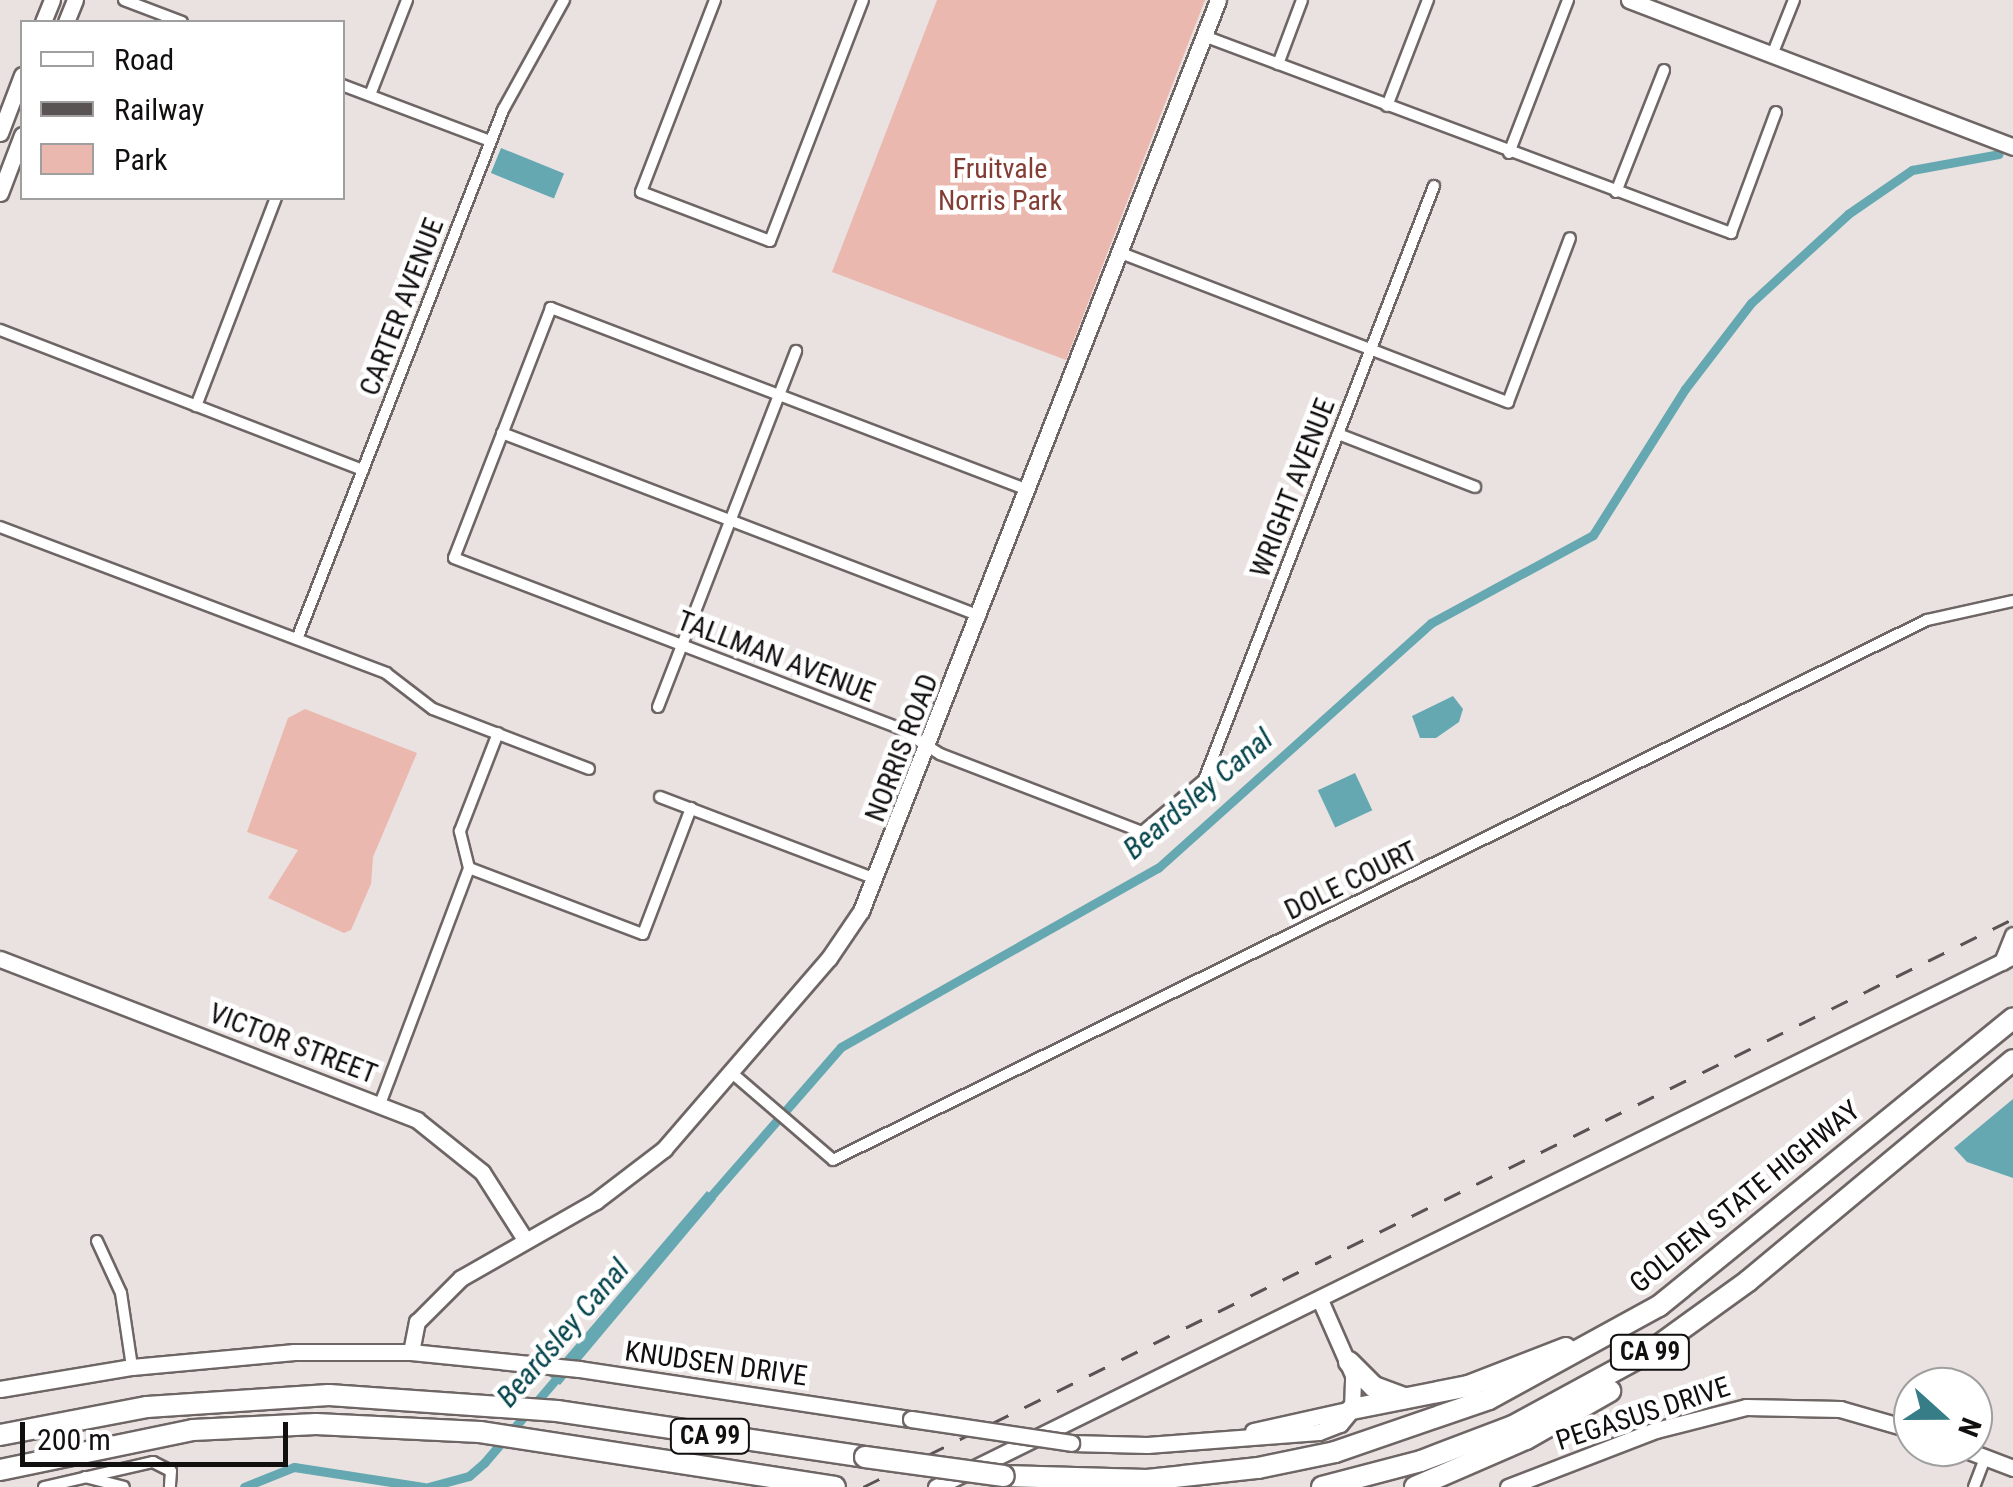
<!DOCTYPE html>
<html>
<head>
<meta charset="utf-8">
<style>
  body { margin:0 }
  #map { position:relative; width:2013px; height:1487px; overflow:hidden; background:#eae2e0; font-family:"Roboto Condensed",sans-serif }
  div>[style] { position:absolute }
  .green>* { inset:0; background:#ebb8b0 }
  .water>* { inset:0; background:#66a8b2; transform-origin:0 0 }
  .canal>* { height:9px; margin:-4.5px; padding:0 4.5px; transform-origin:4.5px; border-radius:4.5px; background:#66a8b2 }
  .roads { filter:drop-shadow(2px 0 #6e6665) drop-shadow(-2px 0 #6e6665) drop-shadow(0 2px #6e6665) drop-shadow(0 -2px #6e6665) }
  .street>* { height:10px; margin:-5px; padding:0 5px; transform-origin:5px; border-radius:5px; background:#fff }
  .secondary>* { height:15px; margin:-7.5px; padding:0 7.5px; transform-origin:7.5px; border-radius:7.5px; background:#fff }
  .highway>* { height:20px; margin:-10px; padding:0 10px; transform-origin:10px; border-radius:10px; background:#fff }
  .rail>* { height:2.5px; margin-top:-1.25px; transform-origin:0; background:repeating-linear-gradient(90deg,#595453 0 18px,transparent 0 36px) }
  .bridges { filter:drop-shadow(2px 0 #6e6665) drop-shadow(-2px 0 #6e6665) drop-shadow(0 2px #6e6665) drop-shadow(0 -2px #6e6665) }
  .secondary-bridge>* { height:15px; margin:-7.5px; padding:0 7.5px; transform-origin:7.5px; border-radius:7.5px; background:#fff }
  .highway-bridge>* { height:20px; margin:-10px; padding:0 10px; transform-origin:10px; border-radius:10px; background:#fff }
  span { translate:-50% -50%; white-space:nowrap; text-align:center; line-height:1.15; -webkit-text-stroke:9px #fff; paint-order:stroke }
  .shield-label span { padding:2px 8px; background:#fff; border:2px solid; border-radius:8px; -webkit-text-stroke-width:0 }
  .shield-label { font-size:25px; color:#120f0f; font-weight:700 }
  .park-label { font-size:28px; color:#833d34 }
  .street-label { font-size:28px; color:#120f0f }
  .water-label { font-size:30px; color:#05454c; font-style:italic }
  .legend { position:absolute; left:20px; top:20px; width:325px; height:180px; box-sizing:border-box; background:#fff; border:2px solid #a09f9f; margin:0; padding:12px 18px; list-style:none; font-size:30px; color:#120f0f }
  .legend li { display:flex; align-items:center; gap:20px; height:50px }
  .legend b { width:50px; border:2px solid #a09f9f }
  .north { position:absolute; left:1893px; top:1367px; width:100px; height:100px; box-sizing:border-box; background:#fff; border:2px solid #a09f9f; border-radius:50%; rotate:111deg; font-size:28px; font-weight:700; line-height:40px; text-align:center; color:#120f0f }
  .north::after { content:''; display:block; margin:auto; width:35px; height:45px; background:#367d88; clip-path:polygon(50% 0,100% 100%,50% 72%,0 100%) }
  .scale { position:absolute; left:20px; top:1422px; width:268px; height:45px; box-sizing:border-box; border:5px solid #120f0f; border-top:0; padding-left:12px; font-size:30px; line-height:35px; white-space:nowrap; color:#120f0f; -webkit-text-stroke:8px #fff; paint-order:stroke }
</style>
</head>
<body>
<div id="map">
  <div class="green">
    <i style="clip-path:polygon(937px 0,1205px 0,1066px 360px,832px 272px)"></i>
    <i style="clip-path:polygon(305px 709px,417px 753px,373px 857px,371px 884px,351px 930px,344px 933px,268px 898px,298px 850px,247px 832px,288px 718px)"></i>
  </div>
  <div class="water">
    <i style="left:501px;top:148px;width:68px;height:27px;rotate:22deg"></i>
    <i style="clip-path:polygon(1453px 696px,1463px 709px,1459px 722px,1436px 738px,1420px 738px,1412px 716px)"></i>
    <i style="left:1355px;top:773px;width:41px;height:41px;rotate:65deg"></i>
    <i style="clip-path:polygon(2013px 1099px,2013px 1178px,1967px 1162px,1954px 1148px)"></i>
    <i style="clip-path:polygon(707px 1191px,716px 1199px,560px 1385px,549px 1376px)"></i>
  </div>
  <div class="canal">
    <i style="left:704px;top:1204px;width:208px;rotate:-48.9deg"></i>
    <i style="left:841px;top:1047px;width:364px;rotate:-29.5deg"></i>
    <i style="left:1158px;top:868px;width:367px;rotate:-41.9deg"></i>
    <i style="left:1431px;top:623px;width:184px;rotate:-28.5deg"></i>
    <i style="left:1593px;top:535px;width:173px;rotate:-57.8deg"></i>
    <i style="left:1685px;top:389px;width:108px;rotate:-52.5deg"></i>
    <i style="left:1751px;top:303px;width:132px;rotate:-42.5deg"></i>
    <i style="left:1848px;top:214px;width:78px;rotate:-34.5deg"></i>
    <i style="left:1912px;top:170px;width:88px;rotate:-10.4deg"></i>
    <i style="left:244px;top:1487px;width:54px;rotate:-21.8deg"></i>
    <i style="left:294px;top:1467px;width:131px;rotate:8.8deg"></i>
    <i style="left:428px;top:1487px;width:42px;rotate:-15deg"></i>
    <i style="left:469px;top:1476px;width:20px;rotate:-41deg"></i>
    <i style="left:484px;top:1463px;width:120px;rotate:-49.4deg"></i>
  </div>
  <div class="roads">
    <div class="street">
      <i style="left:124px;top:0;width:62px;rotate:20.8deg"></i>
      <i style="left:715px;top:0;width:206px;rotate:111.1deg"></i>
      <i style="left:641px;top:192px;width:138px;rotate:20.8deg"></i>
      <i style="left:770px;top:241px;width:258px;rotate:-68.9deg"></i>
      <i style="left:1204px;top:36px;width:563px;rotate:20.5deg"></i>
      <i style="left:1731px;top:233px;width:129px;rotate:-69.6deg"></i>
      <i style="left:1772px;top:55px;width:59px;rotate:-68.2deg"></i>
      <i style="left:1278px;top:64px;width:68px;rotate:-69.4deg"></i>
      <i style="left:342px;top:85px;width:158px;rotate:20.7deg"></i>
      <i style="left:370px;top:95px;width:102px;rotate:-68.7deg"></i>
      <i style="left:1387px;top:106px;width:114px;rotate:-68.9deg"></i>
      <i style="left:1509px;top:153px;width:164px;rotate:-68.9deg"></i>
      <i style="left:1616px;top:192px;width:131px;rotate:-68.5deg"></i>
      <i style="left:1121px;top:253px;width:415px;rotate:21.1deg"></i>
      <i style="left:1508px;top:402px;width:175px;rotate:-69.3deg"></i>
      <i style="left:0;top:330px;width:389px;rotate:21.1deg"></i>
      <i style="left:196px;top:406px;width:223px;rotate:-69deg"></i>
      <i style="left:502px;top:433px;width:512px;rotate:20.95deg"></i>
      <i style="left:1338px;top:434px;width:147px;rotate:21.1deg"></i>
      <i style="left:1028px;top:490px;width:511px;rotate:-159.12deg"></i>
      <i style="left:551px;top:308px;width:268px;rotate:111.2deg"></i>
      <i style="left:454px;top:558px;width:476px;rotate:20.9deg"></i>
      <i style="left:899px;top:728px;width:49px;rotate:32.4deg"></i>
      <i style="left:940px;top:754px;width:217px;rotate:21.1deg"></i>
      <i style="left:1142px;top:832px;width:81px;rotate:-40deg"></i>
      <i style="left:1204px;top:780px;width:637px;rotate:-68.83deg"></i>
      <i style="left:0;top:527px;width:413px;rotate:20.7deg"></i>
      <i style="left:386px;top:673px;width:59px;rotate:37.5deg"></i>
      <i style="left:433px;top:709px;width:167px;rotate:21deg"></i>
      <i style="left:297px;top:639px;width:568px;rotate:-68.72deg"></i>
      <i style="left:503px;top:110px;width:126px;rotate:-61deg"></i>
      <i style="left:658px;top:707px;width:382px;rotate:-68.8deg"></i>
      <i style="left:660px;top:797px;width:231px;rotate:20.8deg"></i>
      <i style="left:469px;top:868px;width:186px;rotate:20.8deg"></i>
      <i style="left:643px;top:934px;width:135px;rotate:-69.1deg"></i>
      <i style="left:469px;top:868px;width:38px;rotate:-104deg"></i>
      <i style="left:460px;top:831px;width:105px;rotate:-68.8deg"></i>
      <i style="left:732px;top:1073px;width:133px;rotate:40.7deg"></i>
      <i style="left:833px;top:1160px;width:1220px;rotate:-26.27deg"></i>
      <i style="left:1927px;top:620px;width:88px;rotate:-12.5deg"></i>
      <i style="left:380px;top:1104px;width:252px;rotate:-69.3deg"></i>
      <i style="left:97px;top:1241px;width:57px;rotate:65.2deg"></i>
      <i style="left:121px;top:1293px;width:75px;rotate:81.5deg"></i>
      <i style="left:85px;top:1477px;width:40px;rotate:14.4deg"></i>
      <i style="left:44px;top:1487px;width:112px;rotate:-12.9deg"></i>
      <i style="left:153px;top:1462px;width:20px;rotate:27deg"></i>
      <i style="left:171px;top:1471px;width:16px;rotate:94deg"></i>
      <i style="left:1974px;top:1487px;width:31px;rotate:-69deg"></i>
    </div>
    <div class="secondary">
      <i style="left:1629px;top:0;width:411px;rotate:20.9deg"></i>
      <i style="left:43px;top:22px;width:24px;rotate:-68deg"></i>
      <i style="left:66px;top:22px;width:24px;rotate:-68deg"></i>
      <i style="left:0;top:133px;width:62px;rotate:-69.2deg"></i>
      <i style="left:0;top:193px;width:62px;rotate:-69.2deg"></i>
      <i style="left:0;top:959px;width:447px;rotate:21.1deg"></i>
      <i style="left:417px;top:1120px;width:83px;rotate:38.7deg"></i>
      <i style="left:482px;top:1172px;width:78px;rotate:57.5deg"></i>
      <i style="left:2002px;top:962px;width:29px;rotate:-68deg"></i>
      <i style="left:411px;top:1352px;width:31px;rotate:-79deg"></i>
      <i style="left:417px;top:1322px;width:62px;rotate:-45deg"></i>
      <i style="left:461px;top:1278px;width:155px;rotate:-29.7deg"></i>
      <i style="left:596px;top:1201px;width:86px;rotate:-37.4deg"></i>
      <i style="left:664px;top:1149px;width:252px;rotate:-49.2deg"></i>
      <i style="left:829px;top:958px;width:57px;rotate:-55.8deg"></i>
      <i style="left:861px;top:911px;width:978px;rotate:-68.6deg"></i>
      <i style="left:0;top:1389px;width:134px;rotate:-9.5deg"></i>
      <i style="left:132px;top:1367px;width:163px;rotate:-5.3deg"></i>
      <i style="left:294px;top:1352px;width:117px"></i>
      <i style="left:411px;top:1352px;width:169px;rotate:5.8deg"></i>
      <i style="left:579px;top:1369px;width:336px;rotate:8.6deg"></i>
      <i style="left:1253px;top:1431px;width:101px;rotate:-12.5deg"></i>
      <i style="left:1071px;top:1443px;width:76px;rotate:1.5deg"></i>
      <i style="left:1147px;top:1445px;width:172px;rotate:-4.3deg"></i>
      <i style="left:1319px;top:1432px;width:22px;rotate:-21deg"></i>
      <i style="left:1340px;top:1424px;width:19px;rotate:-51deg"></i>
      <i style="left:1352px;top:1409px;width:34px;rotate:-88deg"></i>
      <i style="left:1353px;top:1375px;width:82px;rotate:-113.7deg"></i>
      <i style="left:1958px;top:1447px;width:59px;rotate:20.9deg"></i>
      <i style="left:936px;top:1487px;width:1201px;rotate:-26.24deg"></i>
      <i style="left:1508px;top:1487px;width:159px;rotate:-21.1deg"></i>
      <i style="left:1656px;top:1430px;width:93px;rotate:-14.3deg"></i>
      <i style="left:1746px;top:1407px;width:94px;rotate:1.2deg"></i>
      <i style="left:1840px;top:1409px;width:76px;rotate:16deg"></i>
    </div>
    <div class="highway">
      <i style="left:1349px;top:1362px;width:35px;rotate:45deg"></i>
      <i style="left:1374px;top:1387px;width:33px;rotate:20deg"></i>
      <i style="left:1352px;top:1409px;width:118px;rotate:-11.2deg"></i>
      <i style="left:1468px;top:1386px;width:105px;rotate:-21.2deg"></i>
      <i style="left:0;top:1435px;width:150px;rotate:-10.8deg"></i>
      <i style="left:147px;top:1407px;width:182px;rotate:-3.8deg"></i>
      <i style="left:329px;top:1395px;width:229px;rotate:4deg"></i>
      <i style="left:557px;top:1411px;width:311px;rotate:8.5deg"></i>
      <i style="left:0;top:1470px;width:197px;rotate:-11.7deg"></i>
      <i style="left:193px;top:1430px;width:123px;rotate:-2.8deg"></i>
      <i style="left:316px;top:1424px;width:164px;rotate:2.8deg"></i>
      <i style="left:480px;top:1432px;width:359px;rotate:8.8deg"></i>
      <i style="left:1004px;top:1476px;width:143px;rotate:1.6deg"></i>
      <i style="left:1147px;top:1480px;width:112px;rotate:-6.2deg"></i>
      <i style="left:1258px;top:1468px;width:79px;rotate:-11.7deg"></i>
      <i style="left:1335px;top:1452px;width:163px;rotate:-19deg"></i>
      <i style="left:1489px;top:1399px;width:194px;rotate:-28.7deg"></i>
      <i style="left:1659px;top:1306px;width:456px;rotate:-39.1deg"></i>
      <i style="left:1322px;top:1487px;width:102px;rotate:-14.7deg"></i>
      <i style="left:1421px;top:1461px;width:98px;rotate:-20.8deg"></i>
      <i style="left:1513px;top:1426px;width:157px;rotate:-28.5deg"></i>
      <i style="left:1651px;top:1351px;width:120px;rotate:-35.8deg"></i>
      <i style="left:1748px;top:1281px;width:345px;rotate:-39.8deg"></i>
      <i style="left:1415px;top:1487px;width:121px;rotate:-23.4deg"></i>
      <i style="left:1526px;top:1439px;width:97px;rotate:-29.7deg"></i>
    </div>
  </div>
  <div class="rail">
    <i style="left:863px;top:1487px;width:1283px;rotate:-26.29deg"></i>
  </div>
  <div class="bridges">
    <div class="secondary-bridge">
      <i style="left:911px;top:1419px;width:162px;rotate:8.5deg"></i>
    </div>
    <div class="highway-bridge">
      <i style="left:865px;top:1457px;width:140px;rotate:7.8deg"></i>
    </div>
  </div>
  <div class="shield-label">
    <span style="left:1650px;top:1352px">CA 99</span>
    <span style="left:710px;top:1436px">CA 99</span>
  </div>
  <div class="park-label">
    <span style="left:1000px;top:185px">Fruitvale<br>Norris Park</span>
  </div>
  <div class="street-label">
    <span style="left:402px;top:307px;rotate:-69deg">CARTER AVENUE</span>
    <span style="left:1293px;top:488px;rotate:-69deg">WRIGHT AVENUE</span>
    <span style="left:776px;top:657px;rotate:21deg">TALLMAN AVENUE</span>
    <span style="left:902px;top:748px;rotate:-69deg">NORRIS ROAD</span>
    <span style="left:1351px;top:881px;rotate:-26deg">DOLE COURT</span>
    <span style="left:293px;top:1044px;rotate:21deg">VICTOR STREET</span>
    <span style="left:1745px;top:1197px;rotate:-39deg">GOLDEN STATE HIGHWAY</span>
    <span style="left:716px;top:1364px;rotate:8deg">KNUDSEN DRIVE</span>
    <span style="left:1643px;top:1414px;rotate:-18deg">PEGASUS DRIVE</span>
  </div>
  <div class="water-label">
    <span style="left:1198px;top:794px;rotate:-40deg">Beardsley Canal</span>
    <span style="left:563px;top:1333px;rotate:-49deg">Beardsley Canal</span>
  </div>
  <ul class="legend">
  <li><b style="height:12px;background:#fff"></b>Road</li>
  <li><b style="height:12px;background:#595453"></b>Railway</li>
  <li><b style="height:28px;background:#ebb8b0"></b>Park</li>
  </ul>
  <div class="north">N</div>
  <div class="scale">200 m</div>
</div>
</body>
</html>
